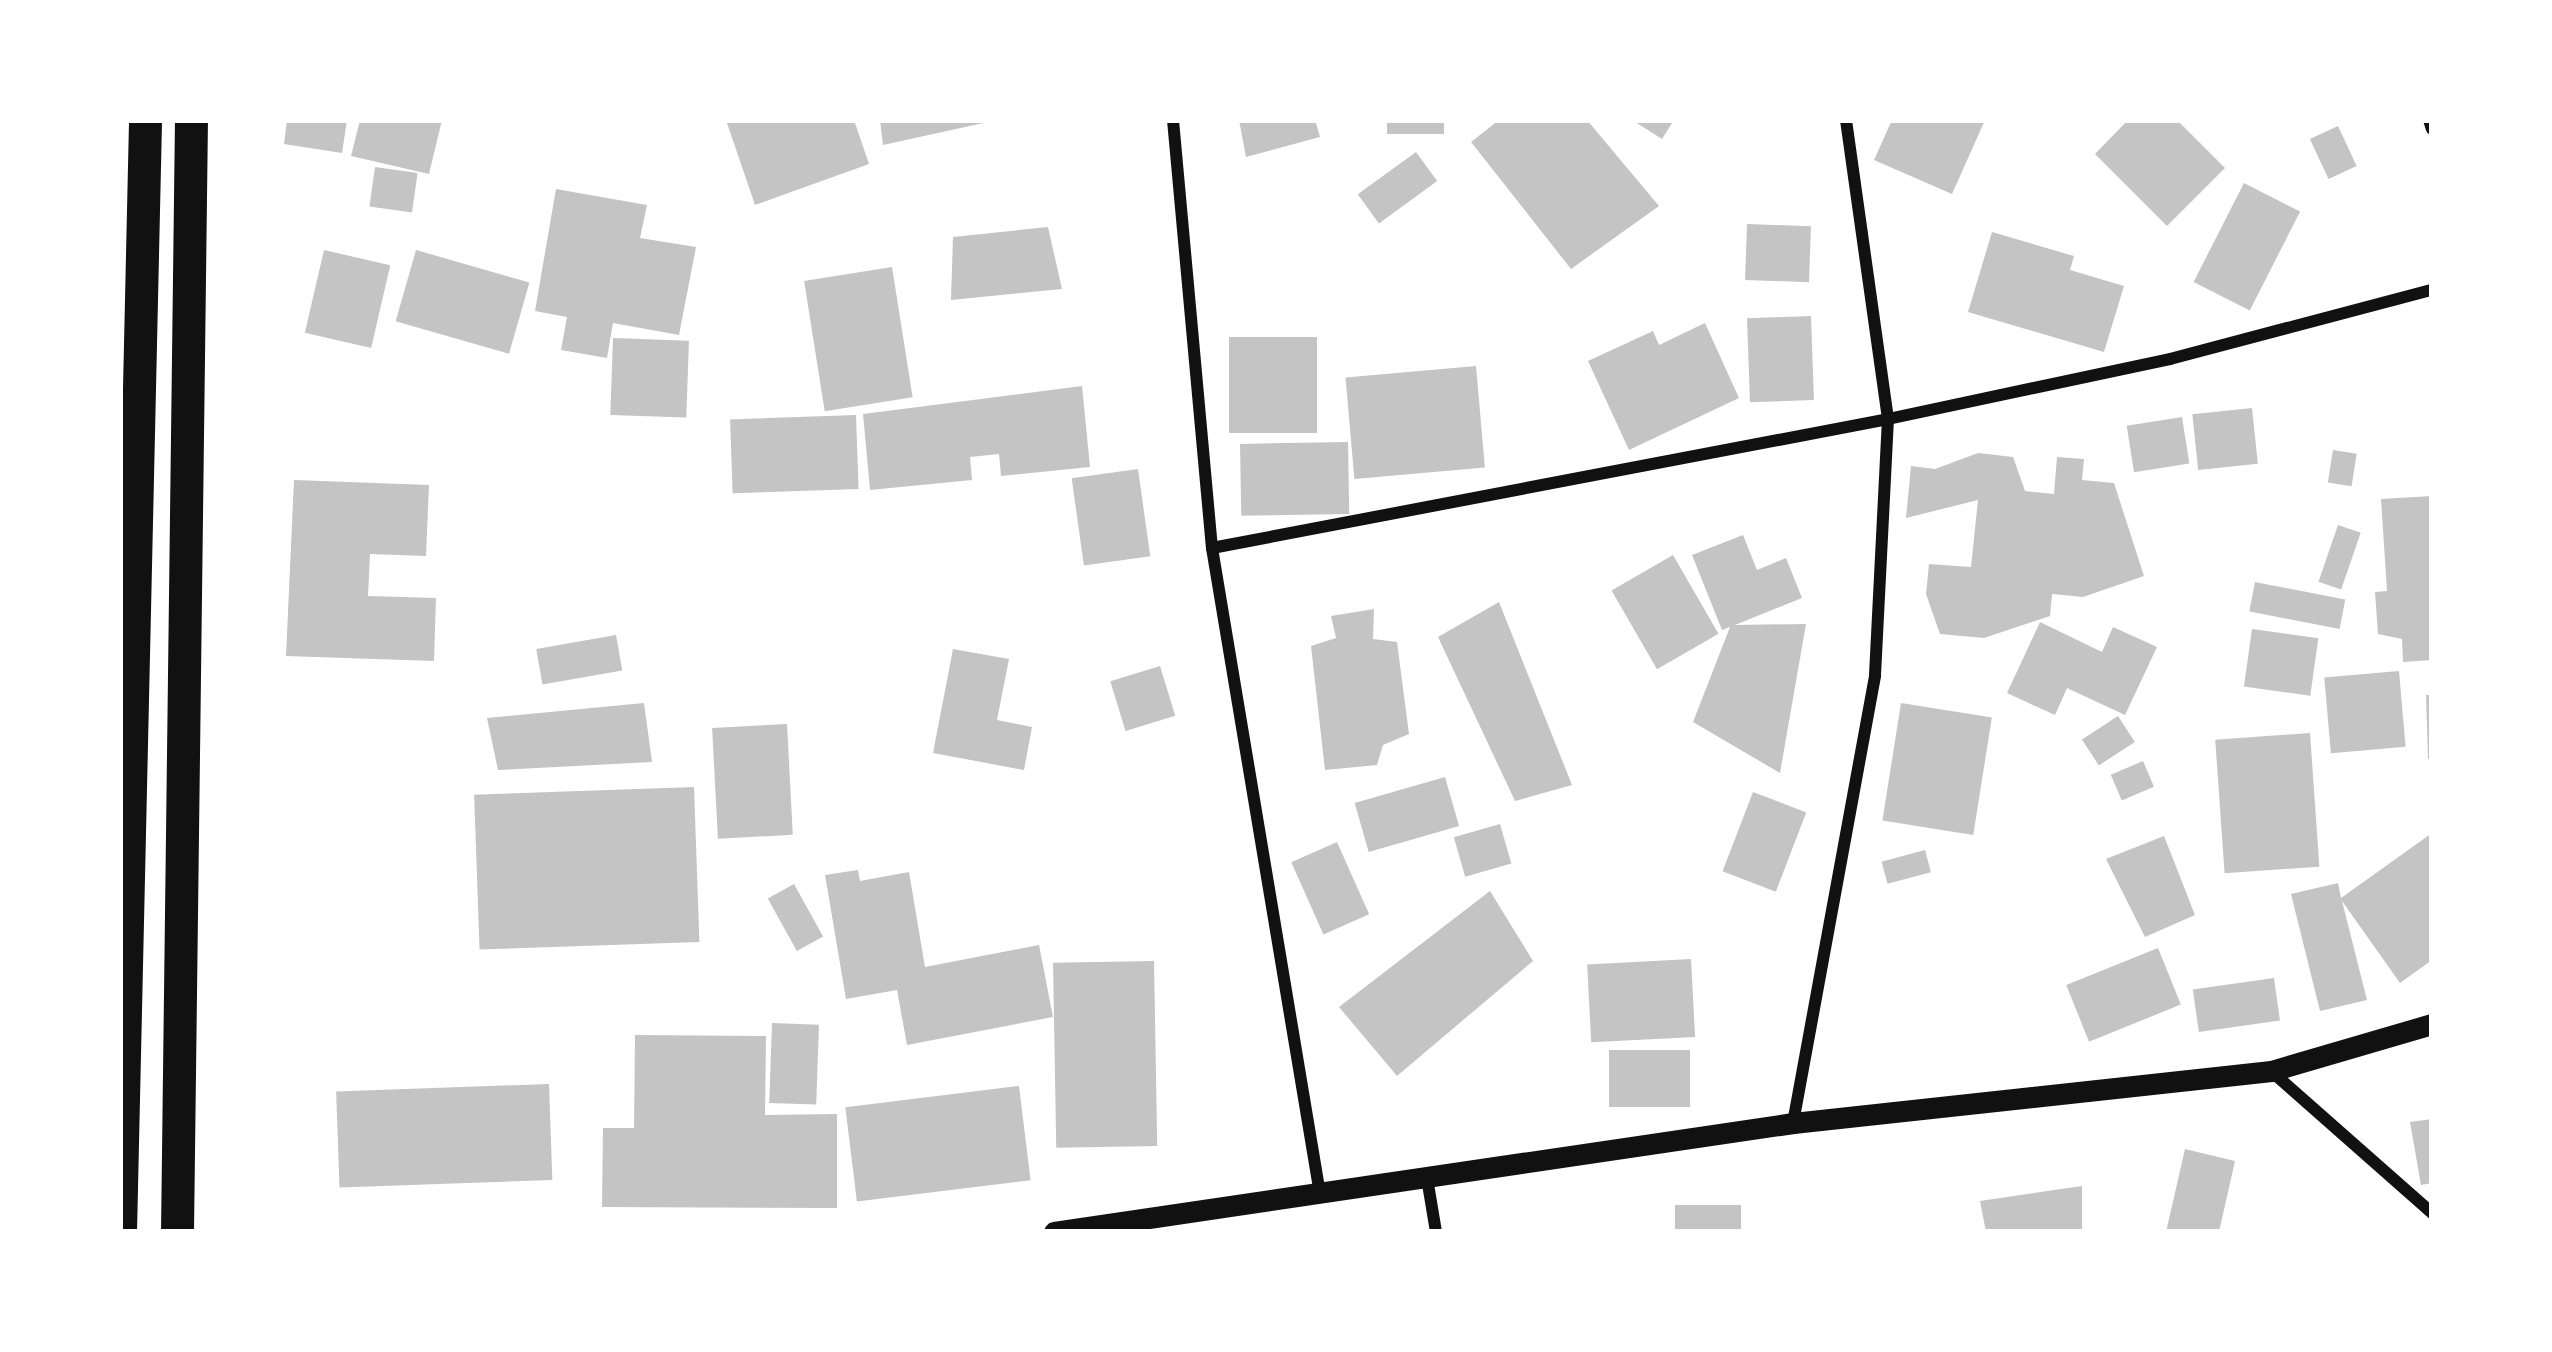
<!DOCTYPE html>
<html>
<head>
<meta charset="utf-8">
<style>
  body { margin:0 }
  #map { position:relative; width:2552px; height:1352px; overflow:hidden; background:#fff; font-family:"Varela Round",sans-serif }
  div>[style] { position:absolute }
  .building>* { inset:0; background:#c4c4c4; transform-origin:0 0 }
  .minor>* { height:12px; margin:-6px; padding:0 6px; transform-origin:6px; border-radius:6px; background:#111 }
  .tertiary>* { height:21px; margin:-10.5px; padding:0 10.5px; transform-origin:10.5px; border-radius:10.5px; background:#111 }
  .trunk>* { height:33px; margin:-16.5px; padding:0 16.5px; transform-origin:16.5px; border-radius:16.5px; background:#111 }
  span { translate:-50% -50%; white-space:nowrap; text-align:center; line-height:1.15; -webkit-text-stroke:12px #fff; paint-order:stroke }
  .frame { position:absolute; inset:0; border:123px solid #fff; pointer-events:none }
</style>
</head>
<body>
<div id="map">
  <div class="building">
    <i style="clip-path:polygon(287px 120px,347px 120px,342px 153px,284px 144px)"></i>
    <i style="clip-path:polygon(360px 120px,442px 120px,429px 174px,351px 156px)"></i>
    <i style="clip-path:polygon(736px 120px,854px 120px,869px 164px,755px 205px,727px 123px)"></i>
    <i style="clip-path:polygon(880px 120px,988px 120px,988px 122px,883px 145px)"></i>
    <i style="clip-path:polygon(1239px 120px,1315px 120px,1320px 137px,1246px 157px)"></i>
    <i style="left:1387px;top:120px;width:57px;height:14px"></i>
    <i style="clip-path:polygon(1499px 120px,1587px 120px,1659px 206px,1571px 269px,1471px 142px)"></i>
    <i style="clip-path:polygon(1632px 120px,1674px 120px,1662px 139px)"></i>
    <i style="clip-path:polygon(1892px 120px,1985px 120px,1952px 194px,1874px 160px)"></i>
    <i style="clip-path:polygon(2128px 120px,2177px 120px,2225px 168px,2167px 226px,2095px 154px)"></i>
    <i style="left:2338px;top:126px;width:44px;height:31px;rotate:65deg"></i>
    <i style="left:1416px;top:152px;width:36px;height:72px;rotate:54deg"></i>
    <i style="left:375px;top:167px;width:43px;height:40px;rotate:8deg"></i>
    <i style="left:2244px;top:183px;width:63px;height:111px;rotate:27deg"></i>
    <i style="clip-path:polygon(556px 189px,647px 205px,640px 238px,696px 247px,679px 335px,613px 323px,607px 358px,561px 350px,567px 317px,535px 311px)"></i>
    <i style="left:1747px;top:224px;width:64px;height:56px;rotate:2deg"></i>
    <i style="clip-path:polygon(1048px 227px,1062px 289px,951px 300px,953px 237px)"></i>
    <i style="clip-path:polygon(1992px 232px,2074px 256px,2070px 270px,2124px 286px,2104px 352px,1968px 312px)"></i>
    <i style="left:324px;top:250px;width:68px;height:85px;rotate:13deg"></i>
    <i style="left:416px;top:250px;width:118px;height:74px;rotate:16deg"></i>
    <i style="left:892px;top:267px;width:132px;height:89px;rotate:81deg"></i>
    <i style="left:1811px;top:316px;width:84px;height:64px;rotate:88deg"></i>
    <i style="clip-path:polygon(1705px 323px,1739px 398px,1629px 450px,1588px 361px,1653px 331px,1659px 345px)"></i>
    <i style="left:1229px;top:337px;width:88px;height:96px"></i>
    <i style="left:613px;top:338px;width:76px;height:77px;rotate:2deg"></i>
    <i style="left:1476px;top:366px;width:102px;height:131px;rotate:85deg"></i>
    <i style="clip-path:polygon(1082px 386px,1090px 467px,1001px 476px,999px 454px,970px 457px,972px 480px,870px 490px,863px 414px)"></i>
    <i style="left:2252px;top:408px;width:56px;height:60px;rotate:84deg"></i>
    <i style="left:856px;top:415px;width:74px;height:126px;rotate:88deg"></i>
    <i style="left:2182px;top:417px;width:47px;height:56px;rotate:81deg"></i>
    <i style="left:1348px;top:442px;width:72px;height:108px;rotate:89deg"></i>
    <i style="left:2333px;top:450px;width:24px;height:33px;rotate:9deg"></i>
    <i style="clip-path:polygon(1978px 453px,2013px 457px,2025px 491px,2054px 494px,2057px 457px,2084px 459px,2082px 480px,2114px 483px,2144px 576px,2083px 597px,2052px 594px,2050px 616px,1984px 638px,1940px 634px,1926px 594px,1929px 564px,1971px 567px,1978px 500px,1906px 518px,1911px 466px,1935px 469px)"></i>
    <i style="left:1138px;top:469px;width:88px;height:67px;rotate:82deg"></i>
    <i style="clip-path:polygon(294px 480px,429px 485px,426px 556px,370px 554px,368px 596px,436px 598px,434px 661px,286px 656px)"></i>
    <i style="clip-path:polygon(2432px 496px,2432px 660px,2403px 662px,2402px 639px,2378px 634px,2375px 592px,2387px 591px,2381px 499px)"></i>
    <i style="left:2338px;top:525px;width:24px;height:60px;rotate:19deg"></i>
    <i style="clip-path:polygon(1743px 535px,1757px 570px,1786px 558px,1802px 598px,1735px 625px,1806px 624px,1780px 773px,1693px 722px,1730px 627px,1722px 630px,1692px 555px)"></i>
    <i style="left:1673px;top:555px;width:91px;height:71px;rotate:60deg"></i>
    <i style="left:2255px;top:582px;width:92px;height:30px;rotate:11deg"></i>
    <i style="clip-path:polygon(1499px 602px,1572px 785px,1515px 801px,1438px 637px)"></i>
    <i style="clip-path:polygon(1374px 609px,1373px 639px,1397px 642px,1409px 734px,1383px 745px,1377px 765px,1325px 770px,1311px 646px,1336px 638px,1331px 616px)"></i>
    <i style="clip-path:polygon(2040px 622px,2102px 652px,2113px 627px,2157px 647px,2125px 715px,2067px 688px,2055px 715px,2007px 693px)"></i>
    <i style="left:2252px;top:629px;width:67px;height:58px;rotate:8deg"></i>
    <i style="left:616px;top:635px;width:36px;height:81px;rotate:80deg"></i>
    <i style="clip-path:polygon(953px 649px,1009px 659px,997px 720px,1032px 727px,1024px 770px,933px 753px)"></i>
    <i style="left:1160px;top:666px;width:52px;height:52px;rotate:73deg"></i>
    <i style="left:2399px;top:671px;width:76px;height:75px;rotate:85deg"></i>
    <i style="clip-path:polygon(2426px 695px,2432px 695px,2432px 759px,2428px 759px)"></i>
    <i style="clip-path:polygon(644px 703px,652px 762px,498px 770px,487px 718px)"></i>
    <i style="left:1901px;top:703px;width:92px;height:119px;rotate:9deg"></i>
    <i style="left:2118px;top:716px;width:31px;height:43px;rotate:57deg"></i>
    <i style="left:787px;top:724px;width:111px;height:75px;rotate:87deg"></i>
    <i style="left:2310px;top:733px;width:134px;height:95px;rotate:86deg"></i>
    <i style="left:2143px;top:761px;width:28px;height:35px;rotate:67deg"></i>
    <i style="left:1445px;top:777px;width:51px;height:94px;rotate:74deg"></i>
    <i style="left:694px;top:787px;width:155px;height:220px;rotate:88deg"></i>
    <i style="left:1753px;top:792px;width:57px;height:85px;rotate:21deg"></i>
    <i style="left:1500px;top:824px;width:41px;height:48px;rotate:74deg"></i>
    <i style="clip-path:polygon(2432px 833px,2432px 960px,2400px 983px,2342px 901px,2367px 1000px,2320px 1011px,2291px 894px,2338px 883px,2341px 898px)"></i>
    <i style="clip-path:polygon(2164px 836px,2195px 915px,2145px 937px,2106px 859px)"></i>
    <i style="left:1337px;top:842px;width:79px;height:50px;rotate:66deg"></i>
    <i style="left:1925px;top:850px;width:23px;height:45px;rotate:75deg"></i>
    <i style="clip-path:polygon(858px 870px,860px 881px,909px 872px,925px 967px,1039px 945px,1053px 1017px,907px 1045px,897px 990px,846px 999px,825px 875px)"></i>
    <i style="left:794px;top:884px;width:60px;height:30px;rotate:61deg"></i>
    <i style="clip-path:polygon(1490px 891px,1533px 961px,1397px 1076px,1339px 1007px)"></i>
    <i style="left:2158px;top:948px;width:61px;height:99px;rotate:68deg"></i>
    <i style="left:1691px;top:959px;width:78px;height:104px;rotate:87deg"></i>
    <i style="left:1154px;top:961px;width:185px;height:101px;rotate:89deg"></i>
    <i style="left:2274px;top:978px;width:43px;height:82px;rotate:82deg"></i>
    <i style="left:772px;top:1023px;width:47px;height:80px;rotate:2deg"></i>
    <i style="clip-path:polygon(635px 1035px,766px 1036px,765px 1115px,837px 1114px,837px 1208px,602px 1207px,603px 1128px,634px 1128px)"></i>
    <i style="left:1609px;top:1050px;width:81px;height:57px"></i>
    <i style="left:549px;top:1084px;width:96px;height:213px;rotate:88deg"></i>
    <i style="left:1019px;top:1086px;width:95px;height:175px;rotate:83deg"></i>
    <i style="clip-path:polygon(2432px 1119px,2432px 1183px,2421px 1185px,2410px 1122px)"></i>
    <i style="clip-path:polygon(2185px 1149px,2235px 1161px,2219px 1232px,2166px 1232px)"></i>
    <i style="clip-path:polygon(2082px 1186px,2082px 1232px,1986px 1232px,1980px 1201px)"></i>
    <i style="left:1675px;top:1205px;width:66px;height:27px"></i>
  </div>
  <div class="minor">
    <i style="left:1173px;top:120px;width:430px;rotate:84.8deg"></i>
    <i style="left:1212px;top:548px;width:655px;rotate:80.51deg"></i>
    <i style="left:2429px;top:120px;width:9px;rotate:72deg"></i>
    <i style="left:1212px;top:548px;width:688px;rotate:-10.8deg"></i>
    <i style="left:1888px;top:419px;width:288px;rotate:-12deg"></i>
    <i style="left:2170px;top:359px;width:271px;rotate:-14.8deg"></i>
    <i style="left:2271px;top:1071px;width:215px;rotate:41.4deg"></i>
    <i style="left:1793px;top:1123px;width:455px;rotate:-79.6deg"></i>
    <i style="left:1875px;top:675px;width:256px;rotate:-87.1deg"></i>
    <i style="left:1888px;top:419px;width:302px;rotate:-98deg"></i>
    <i style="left:1427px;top:1178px;width:55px;rotate:80.5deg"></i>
  </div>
  <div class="tertiary">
    <i style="left:1054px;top:1232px;width:747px;rotate:-8.39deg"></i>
    <i style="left:1793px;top:1123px;width:481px;rotate:-6.2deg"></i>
    <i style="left:2271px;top:1071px;width:168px;rotate:-16.3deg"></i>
  </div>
  <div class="trunk">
    <i style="left:120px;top:1232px;width:1112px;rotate:-88.71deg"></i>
    <i style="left:177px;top:1232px;width:1112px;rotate:-89.28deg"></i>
  </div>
  <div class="frame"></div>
</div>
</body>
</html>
